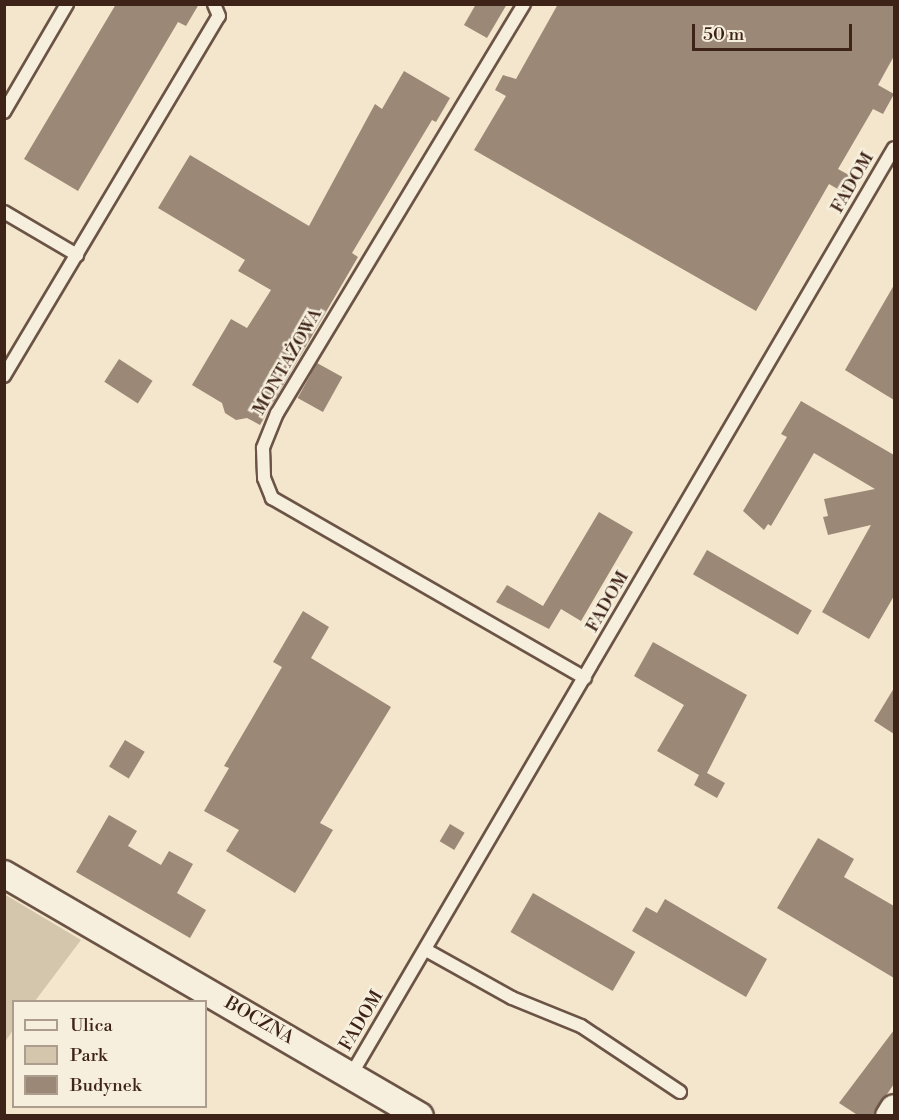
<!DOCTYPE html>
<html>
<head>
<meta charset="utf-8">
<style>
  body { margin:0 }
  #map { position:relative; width:899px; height:1120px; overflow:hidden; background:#f3e6cc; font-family:"Libre Bodoni",serif }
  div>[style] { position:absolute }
  .green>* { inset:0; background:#d4c5ad }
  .building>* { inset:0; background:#9c8876; transform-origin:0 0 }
  .roads { filter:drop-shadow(2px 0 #6b5445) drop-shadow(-2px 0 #6b5445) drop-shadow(0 2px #6b5445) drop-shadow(0 -2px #6b5445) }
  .lane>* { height:12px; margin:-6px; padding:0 6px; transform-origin:6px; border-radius:6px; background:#f7efde }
  .street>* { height:26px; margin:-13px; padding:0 13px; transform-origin:13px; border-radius:13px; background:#f7efde }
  span { translate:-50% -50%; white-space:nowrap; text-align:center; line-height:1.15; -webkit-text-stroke:5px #f7efde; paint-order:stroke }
  .street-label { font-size:18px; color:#3e2318 }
  .frame { position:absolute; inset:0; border:6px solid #3e2318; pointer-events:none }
  .legend { position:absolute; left:12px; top:1000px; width:195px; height:108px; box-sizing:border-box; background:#f7efde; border:2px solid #ad9d8f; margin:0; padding:8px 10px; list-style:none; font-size:18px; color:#3e2318 }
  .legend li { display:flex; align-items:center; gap:12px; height:30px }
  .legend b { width:30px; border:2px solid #ad9d8f }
  .scale { position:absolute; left:692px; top:24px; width:160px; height:27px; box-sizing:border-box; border:3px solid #3e2318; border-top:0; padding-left:8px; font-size:18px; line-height:21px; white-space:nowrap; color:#3e2318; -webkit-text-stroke:4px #f7efde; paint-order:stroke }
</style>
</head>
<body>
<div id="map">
  <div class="green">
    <i style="clip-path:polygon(4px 894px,81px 940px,35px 1001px,14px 1002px,13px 1030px,5px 1042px)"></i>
  </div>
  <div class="building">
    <i style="clip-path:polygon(116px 4px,199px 4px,186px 26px,178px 22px,78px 191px,24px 159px)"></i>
    <i style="clip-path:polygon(476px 4px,507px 4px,487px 38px,464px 25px)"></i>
    <i style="clip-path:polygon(558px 4px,894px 4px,894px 56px,878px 85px,894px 94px,883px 114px,873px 109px,838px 169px,856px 179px,848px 195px,829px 184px,756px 311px,474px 150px,506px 96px,495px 90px,503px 75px,516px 79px)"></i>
    <i style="clip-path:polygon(404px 71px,450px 98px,436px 122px,432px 120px,352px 253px,358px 257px,260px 425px,247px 418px,236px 420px,225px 413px,222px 403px,192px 385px,231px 319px,247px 328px,271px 290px,238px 271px,245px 260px,158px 208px,190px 155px,309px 226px,375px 104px,382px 109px)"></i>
    <i style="clip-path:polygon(894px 285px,894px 400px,845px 370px)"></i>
    <i style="left:119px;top:359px;width:40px;height:27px;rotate:33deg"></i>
    <i style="left:317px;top:363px;width:29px;height:40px;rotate:29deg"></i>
    <i style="clip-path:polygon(801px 401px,894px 455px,894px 596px,869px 639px,822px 612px,871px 525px,828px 535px,823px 517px,828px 516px,824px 499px,875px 489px,814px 453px,771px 526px,768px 524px,764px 530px,743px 511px,787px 437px,781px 434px)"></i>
    <i style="clip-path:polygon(599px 512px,633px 532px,581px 621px,561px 609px,549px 629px,496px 602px,507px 585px,543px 606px)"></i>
    <i style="left:707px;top:550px;width:121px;height:28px;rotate:30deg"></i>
    <i style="clip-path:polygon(303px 611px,329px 627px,311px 658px,391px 707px,320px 823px,333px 830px,295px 893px,226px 851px,239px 830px,204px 811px,229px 768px,224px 766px,282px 667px,273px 662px)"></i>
    <i style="clip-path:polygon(653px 642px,747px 695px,707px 773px,725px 783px,717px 798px,694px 785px,699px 775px,657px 751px,684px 705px,634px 676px)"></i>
    <i style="clip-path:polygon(894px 688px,894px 734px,874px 721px)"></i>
    <i style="left:125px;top:740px;width:23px;height:31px;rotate:31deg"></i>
    <i style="clip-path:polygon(109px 815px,137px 831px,128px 846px,161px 865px,169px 851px,193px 864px,177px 893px,206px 910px,190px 938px,76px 872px)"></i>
    <i style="left:450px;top:824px;width:17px;height:20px;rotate:31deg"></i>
    <i style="clip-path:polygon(818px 838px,854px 859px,844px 877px,894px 906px,894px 978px,777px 908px)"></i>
    <i style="left:533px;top:893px;width:118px;height:45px;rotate:30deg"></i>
    <i style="clip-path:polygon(665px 899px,767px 959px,746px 997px,632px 931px,646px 907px,657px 913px)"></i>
    <i style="clip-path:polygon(894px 1030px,894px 1084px,872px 1116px,859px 1116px,839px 1103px)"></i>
  </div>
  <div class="roads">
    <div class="lane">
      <i style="left:524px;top:4px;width:478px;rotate:121.1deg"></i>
      <i style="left:277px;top:413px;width:38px;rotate:112deg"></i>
      <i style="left:263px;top:448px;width:30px;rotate:88deg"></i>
      <i style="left:264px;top:478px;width:22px;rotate:68deg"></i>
      <i style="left:272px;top:498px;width:361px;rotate:29.9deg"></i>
      <i style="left:4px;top:112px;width:125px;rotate:-59.7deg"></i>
      <i style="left:4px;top:212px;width:85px;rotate:30.5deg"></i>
      <i style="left:4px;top:376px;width:419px;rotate:-59.2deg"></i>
      <i style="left:219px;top:16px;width:13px;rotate:-113deg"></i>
      <i style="left:426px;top:950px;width:98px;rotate:29.2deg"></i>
      <i style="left:512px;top:998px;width:74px;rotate:22.1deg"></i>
      <i style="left:581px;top:1026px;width:119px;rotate:33.7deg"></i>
      <i style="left:351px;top:1075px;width:1074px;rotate:-59.64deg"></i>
    </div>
    <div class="street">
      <i style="left:4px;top:874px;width:481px;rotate:30.2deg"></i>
      <i style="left:889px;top:1116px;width:9px;rotate:-58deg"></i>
    </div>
  </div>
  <div class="street-label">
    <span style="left:853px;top:183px;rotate:-60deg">FADOM</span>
    <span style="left:288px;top:362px;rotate:-60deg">MONTAŻOWA</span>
    <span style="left:608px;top:602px;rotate:-60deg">FADOM</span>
    <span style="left:259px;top:1021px;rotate:30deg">BOCZNA</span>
    <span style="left:362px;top:1021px;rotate:-59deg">FADOM</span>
  </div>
  <div class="frame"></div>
  <ul class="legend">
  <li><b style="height:8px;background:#f7efde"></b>Ulica</li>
  <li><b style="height:16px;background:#d4c5ad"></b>Park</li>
  <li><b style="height:16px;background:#9c8876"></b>Budynek</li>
  </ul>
  <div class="scale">50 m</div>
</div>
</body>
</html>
